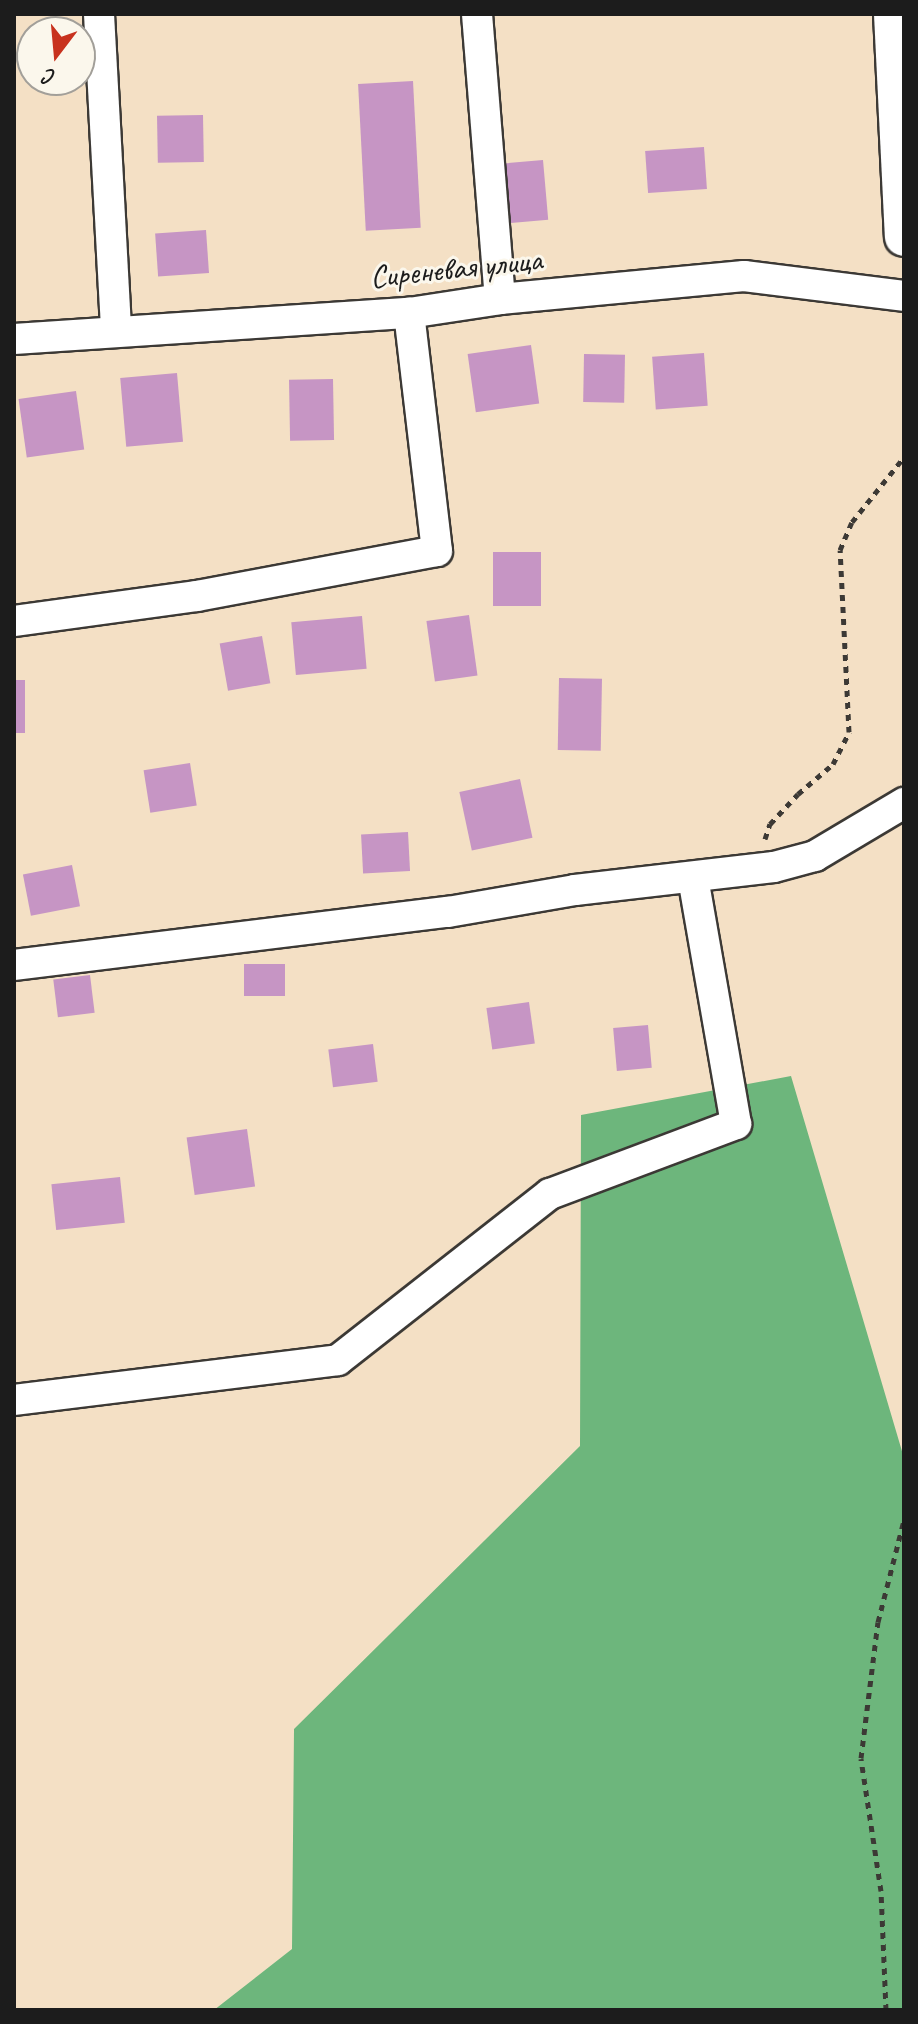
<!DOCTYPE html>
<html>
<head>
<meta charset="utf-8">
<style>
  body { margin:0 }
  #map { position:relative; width:918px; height:2024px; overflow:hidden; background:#f4e0c5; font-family:Caveat,sans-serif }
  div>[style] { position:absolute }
  .forest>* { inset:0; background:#6db67c }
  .building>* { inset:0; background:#c695c4; transform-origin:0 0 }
  .path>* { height:5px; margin-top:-2.5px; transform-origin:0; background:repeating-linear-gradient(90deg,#3c3935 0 6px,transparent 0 12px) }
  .roads { filter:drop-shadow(2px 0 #3c3935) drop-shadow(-2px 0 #3c3935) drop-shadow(0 2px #3c3935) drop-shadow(0 -2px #3c3935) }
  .minor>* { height:30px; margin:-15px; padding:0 15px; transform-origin:15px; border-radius:15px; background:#fff }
  .tertiary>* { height:38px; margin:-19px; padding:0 19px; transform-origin:19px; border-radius:19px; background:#fff }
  span { translate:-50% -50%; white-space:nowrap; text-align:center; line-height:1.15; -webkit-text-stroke:6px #fbf7ec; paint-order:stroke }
  .street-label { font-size:32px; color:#1c1c1c }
  .frame { position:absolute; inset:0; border:16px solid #1c1c1c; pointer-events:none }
  .north { position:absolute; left:16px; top:16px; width:80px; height:80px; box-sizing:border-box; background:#fbf7ec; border:2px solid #a29f99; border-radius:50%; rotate:196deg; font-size:22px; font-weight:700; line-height:32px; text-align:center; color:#1c1c1c }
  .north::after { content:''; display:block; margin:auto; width:28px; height:36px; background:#c8321e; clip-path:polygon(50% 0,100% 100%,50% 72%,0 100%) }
</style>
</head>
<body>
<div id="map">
  <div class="forest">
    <i style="clip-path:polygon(791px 1076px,904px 1458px,904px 2010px,214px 2010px,292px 1949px,294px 1729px,580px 1446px,581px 1115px)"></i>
  </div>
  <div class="building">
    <i style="left:413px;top:81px;width:147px;height:55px;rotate:87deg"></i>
    <i style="left:203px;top:115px;width:47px;height:46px;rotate:89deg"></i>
    <i style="left:704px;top:147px;width:42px;height:59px;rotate:86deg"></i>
    <i style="left:543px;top:160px;width:60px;height:42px;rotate:85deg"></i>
    <i style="left:206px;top:230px;width:43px;height:51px;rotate:86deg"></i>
    <i style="left:531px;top:345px;width:59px;height:64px;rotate:82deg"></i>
    <i style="left:704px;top:353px;width:53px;height:52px;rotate:86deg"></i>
    <i style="left:584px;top:354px;width:41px;height:48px;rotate:1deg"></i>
    <i style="left:177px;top:373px;width:69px;height:57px;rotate:85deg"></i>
    <i style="left:333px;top:379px;width:61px;height:44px;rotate:89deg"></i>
    <i style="left:76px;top:391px;width:59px;height:58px;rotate:82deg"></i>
    <i style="left:493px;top:552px;width:48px;height:54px"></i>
    <i style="left:469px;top:615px;width:61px;height:43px;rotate:82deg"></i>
    <i style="left:362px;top:616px;width:53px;height:71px;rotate:85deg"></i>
    <i style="left:262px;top:636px;width:48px;height:43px;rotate:80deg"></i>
    <i style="left:559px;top:678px;width:43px;height:72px;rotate:1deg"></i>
    <i style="left:14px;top:680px;width:11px;height:53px"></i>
    <i style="left:190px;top:763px;width:43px;height:47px;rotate:81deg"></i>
    <i style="left:520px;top:779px;width:60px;height:62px;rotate:78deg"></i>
    <i style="left:408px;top:832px;width:39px;height:47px;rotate:87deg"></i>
    <i style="left:72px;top:865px;width:42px;height:50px;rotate:79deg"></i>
    <i style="left:285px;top:964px;width:32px;height:41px;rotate:90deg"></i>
    <i style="left:90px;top:975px;width:38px;height:37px;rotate:83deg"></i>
    <i style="left:529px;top:1002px;width:42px;height:43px;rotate:82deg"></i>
    <i style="left:648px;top:1025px;width:43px;height:35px;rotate:85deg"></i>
    <i style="left:373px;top:1044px;width:38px;height:45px;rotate:83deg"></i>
    <i style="left:247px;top:1129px;width:58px;height:61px;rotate:82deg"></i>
    <i style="left:120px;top:1177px;width:46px;height:69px;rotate:84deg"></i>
  </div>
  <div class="path">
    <i style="left:765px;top:839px;width:16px;rotate:-72deg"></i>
    <i style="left:770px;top:824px;width:41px;rotate:-47deg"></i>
    <i style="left:798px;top:794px;width:46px;rotate:-40.6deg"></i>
    <i style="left:833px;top:764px;width:36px;rotate:-63deg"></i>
    <i style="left:849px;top:732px;width:182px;rotate:-92.8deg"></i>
    <i style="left:840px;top:550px;width:30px;rotate:-67deg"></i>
    <i style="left:852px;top:522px;width:83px;rotate:-51.3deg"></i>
    <i style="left:886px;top:2010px;width:119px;rotate:-92.4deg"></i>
    <i style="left:881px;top:1891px;width:134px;rotate:-98.6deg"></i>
    <i style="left:861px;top:1758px;width:137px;rotate:-82.9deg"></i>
    <i style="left:878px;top:1622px;width:105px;rotate:-75.7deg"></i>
  </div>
  <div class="roads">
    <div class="minor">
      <i style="left:99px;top:14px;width:317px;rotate:86.9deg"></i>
      <i style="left:477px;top:14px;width:286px;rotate:85.4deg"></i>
      <i style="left:14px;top:339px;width:396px;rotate:-3.8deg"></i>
      <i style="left:409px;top:313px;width:92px;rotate:-8.7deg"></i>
      <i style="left:500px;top:299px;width:245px;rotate:-5.4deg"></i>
      <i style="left:744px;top:276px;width:161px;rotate:7.1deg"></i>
      <i style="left:14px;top:621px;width:185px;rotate:-7.8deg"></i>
      <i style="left:197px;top:596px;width:244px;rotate:-10.6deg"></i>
      <i style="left:437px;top:551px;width:240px;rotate:-96.7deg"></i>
      <i style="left:14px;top:965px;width:437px;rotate:-7deg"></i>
      <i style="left:448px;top:912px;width:129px;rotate:-9.8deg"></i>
      <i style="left:575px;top:890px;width:200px;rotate:-6.6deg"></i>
      <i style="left:774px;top:867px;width:42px;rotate:-15deg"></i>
      <i style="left:815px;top:856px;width:104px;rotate:-30.8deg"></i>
      <i style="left:14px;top:1400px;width:326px;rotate:-7deg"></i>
      <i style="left:338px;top:1360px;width:269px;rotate:-38.1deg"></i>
      <i style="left:550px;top:1194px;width:199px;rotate:-20.6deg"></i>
      <i style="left:736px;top:1124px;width:250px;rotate:-99.9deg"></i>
    </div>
    <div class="tertiary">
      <i style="left:893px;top:14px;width:223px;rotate:87.2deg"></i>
    </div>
  </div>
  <div class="street-label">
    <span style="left:456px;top:269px;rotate:-6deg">Сиреневая улица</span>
  </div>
  <div class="frame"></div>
  <div class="north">С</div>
</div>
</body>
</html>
